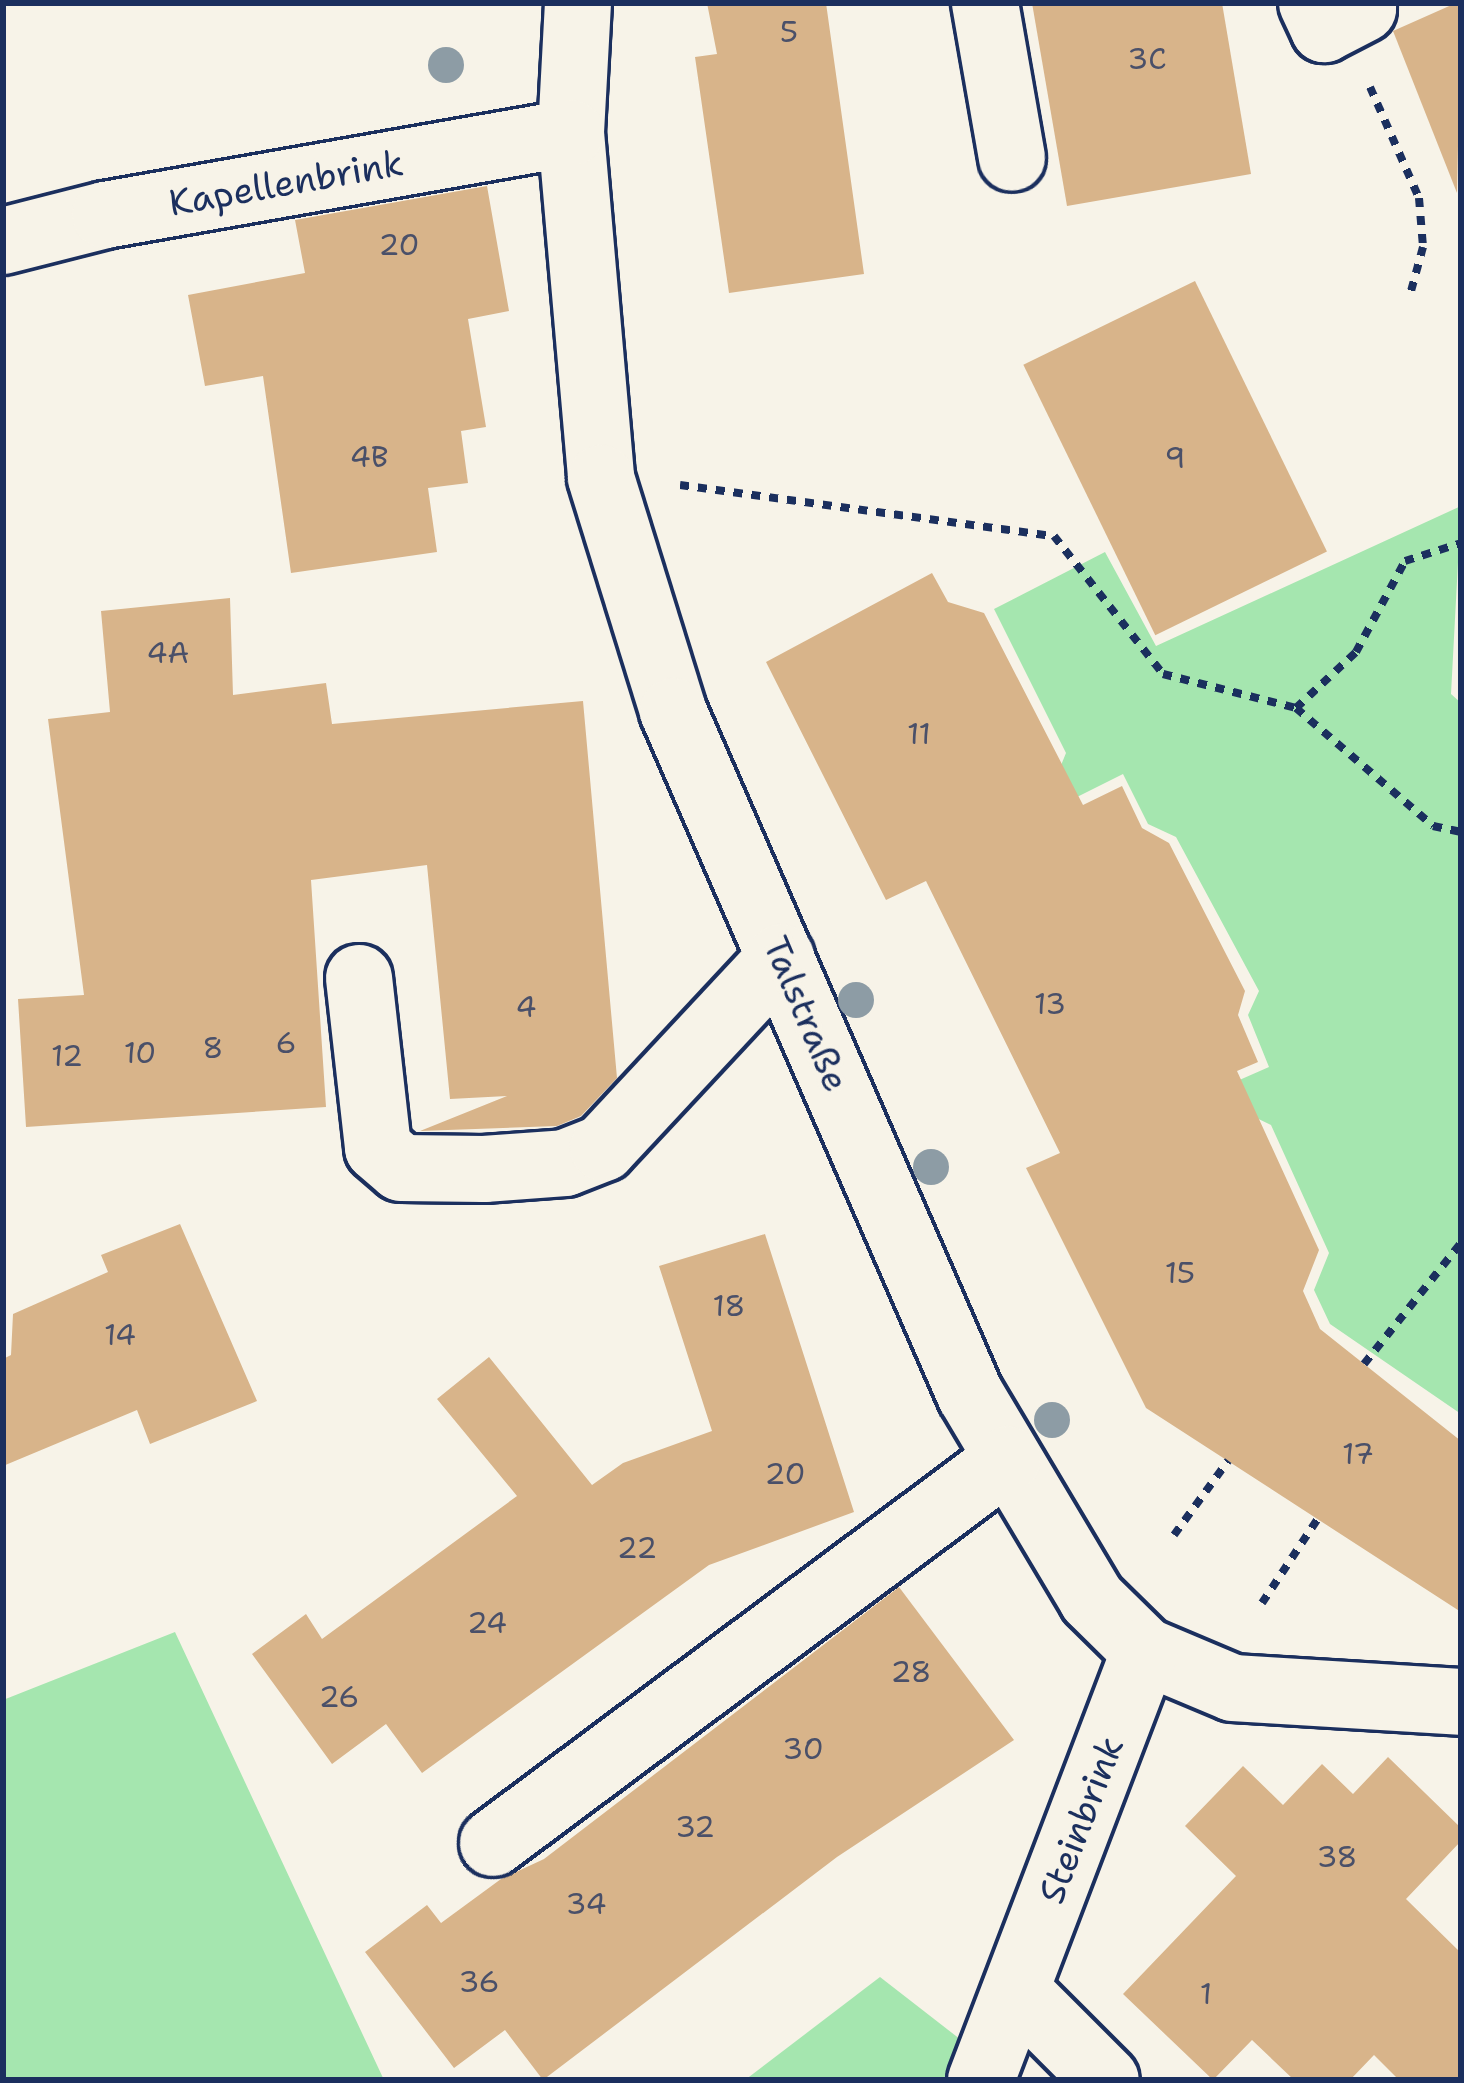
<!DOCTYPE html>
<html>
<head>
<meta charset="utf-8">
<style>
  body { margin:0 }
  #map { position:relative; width:1464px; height:2083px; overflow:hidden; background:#f7f3e8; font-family:"Shantell Sans",sans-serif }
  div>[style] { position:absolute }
  .green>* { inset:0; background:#a5e6af }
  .building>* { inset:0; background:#d8b48a; transform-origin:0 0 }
  .path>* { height:8px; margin-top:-4px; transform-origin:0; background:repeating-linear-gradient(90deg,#1b2f5e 0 9px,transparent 0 18px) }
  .roads { filter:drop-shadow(3px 0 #1b2f5e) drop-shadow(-3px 0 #1b2f5e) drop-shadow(0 3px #1b2f5e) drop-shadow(0 -3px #1b2f5e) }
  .minor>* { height:66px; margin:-33px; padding:0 33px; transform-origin:33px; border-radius:33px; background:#f7f3e8 }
  .trees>* { width:36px; height:36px; margin:-18px; border-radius:50%; background:#8d9ca5 }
  span { translate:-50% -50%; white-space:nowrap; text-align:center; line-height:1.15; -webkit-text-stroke:9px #f7f3e8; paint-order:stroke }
  .number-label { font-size:30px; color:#4a5069 }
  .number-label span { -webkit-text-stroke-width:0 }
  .street-label { font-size:36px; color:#1b2f5e }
  .frame { position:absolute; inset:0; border:6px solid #1b2f5e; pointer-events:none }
</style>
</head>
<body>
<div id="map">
  <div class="green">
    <i style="clip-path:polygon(1461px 506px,1451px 694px,1461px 703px,1461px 1414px,1330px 1324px,1314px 1290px,1329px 1253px,1271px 1125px,1242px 1111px,1228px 1085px,1269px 1067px,1248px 1015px,1259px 991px,1176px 837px,1148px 824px,1123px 774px,1067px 802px,1055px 780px,1066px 753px,994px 609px,1105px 552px,1156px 646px)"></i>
    <i style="clip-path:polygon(175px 1632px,347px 2001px,384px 2080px,3px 2080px,3px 1700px)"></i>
    <i style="clip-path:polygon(880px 1977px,965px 2043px,950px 2080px,745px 2080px)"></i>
  </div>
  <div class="building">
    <i style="clip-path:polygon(707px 3px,826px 3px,864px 274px,729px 293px,695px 57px,717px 54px)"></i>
    <i style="clip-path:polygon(1032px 3px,1222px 3px,1251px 174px,1067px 206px)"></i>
    <i style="clip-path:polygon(1456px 3px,1461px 3px,1457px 193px,1393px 31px)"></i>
    <i style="clip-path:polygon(487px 186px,509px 311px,468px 319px,486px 427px,461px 431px,468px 483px,428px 488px,437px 552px,291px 573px,263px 376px,205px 386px,188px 295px,305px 273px,295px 220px)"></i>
    <i style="left:1195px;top:281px;width:301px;height:191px;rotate:64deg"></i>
    <i style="clip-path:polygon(932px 573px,948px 602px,984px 613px,1083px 805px,1122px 786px,1142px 828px,1169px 843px,1245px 991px,1238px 1015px,1258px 1062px,1237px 1071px,1319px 1250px,1303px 1291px,1320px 1329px,1461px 1441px,1461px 1612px,1146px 1408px,1026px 1168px,1060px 1153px,926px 881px,886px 900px,766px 662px)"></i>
    <i style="clip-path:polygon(230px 598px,233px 695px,326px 683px,332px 724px,583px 701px,617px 1078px,581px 1116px,557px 1126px,420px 1131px,507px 1096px,450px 1099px,427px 865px,311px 880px,326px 1107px,26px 1127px,18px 999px,84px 995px,48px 719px,110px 712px,101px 611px)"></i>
    <i style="clip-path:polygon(180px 1224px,257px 1401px,150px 1444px,137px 1410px,3px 1466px,3px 1359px,11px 1355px,13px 1314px,108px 1272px,101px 1255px)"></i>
    <i style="clip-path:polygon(765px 1234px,854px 1512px,709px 1565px,422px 1773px,386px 1724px,332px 1764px,252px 1654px,306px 1614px,322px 1639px,517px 1496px,437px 1399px,489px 1357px,592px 1485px,623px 1463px,712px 1431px,659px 1266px)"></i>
    <i style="clip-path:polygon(899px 1587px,1014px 1740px,837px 1857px,543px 2080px,505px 2030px,454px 2068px,365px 1952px,427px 1905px,441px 1923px,501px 1879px,544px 1859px)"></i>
    <i style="clip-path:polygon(1388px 1757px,1461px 1828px,1461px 1841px,1406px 1899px,1461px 1953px,1461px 2080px,1399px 2080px,1374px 2055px,1350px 2080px,1294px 2080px,1252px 2040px,1213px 2080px,1123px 1994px,1236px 1876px,1185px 1826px,1243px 1766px,1283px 1805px,1322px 1764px,1353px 1794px)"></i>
  </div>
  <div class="path">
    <i style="left:1370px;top:87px;width:121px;rotate:66.2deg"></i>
    <i style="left:1419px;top:198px;width:49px;rotate:85.3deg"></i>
    <i style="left:1423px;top:247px;width:50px;rotate:105.2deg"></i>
    <i style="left:680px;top:485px;width:377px;rotate:7.8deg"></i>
    <i style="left:1054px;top:536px;width:176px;rotate:51.7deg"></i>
    <i style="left:1163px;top:674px;width:137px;rotate:14.3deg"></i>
    <i style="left:1296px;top:708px;width:82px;rotate:-43deg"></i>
    <i style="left:1356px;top:652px;width:103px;rotate:-61.7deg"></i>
    <i style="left:1405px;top:561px;width:59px;rotate:-17.8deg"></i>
    <i style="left:1296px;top:708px;width:181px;rotate:40.7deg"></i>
    <i style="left:1433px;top:826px;width:29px;rotate:12deg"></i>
    <i style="left:1364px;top:1364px;width:155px;rotate:-51.3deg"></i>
    <i style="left:1174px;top:1535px;width:92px;rotate:-53.9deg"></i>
    <i style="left:1262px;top:1603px;width:100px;rotate:-56.5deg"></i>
  </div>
  <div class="roads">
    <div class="minor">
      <i style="left:578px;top:3px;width:130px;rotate:93.1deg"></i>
      <i style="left:571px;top:133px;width:346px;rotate:85deg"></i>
      <i style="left:601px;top:478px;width:244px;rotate:72.8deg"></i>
      <i style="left:673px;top:711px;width:745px;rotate:66.5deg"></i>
      <i style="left:970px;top:1394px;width:239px;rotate:59.2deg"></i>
      <i style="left:1092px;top:1599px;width:74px;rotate:44.5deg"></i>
      <i style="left:1145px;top:1651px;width:95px;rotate:22.8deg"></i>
      <i style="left:1233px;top:1688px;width:228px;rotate:3.5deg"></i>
      <i style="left:985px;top:3px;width:157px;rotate:80.1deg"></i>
      <i style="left:1312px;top:3px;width:29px;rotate:65deg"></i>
      <i style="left:1324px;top:29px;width:44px;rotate:-27.1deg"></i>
      <i style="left:3px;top:241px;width:105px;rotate:-14.3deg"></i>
      <i style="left:105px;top:215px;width:473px;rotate:-10deg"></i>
      <i style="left:359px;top:978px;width:171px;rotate:83.6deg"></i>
      <i style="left:378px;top:1148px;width:30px;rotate:41deg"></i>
      <i style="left:401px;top:1168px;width:83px;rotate:0.7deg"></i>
      <i style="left:484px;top:1169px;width:81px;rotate:-4.2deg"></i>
      <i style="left:565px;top:1163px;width:41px;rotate:-21.5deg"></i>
      <i style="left:603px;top:1148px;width:261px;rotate:-47deg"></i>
      <i style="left:493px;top:1843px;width:642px;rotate:-36.71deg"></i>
      <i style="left:1016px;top:1990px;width:127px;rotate:45deg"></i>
      <i style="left:981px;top:2080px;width:459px;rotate:-69.1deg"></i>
    </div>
  </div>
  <div class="trees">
    <i style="left:446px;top:65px"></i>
    <i style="left:856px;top:1000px"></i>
    <i style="left:931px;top:1167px"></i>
    <i style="left:1052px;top:1420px"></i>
  </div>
  <div class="number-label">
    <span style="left:789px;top:32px">5</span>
    <span style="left:1147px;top:59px">3C</span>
    <span style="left:399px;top:245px">20</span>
    <span style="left:369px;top:457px">4B</span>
    <span style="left:1175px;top:458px">9</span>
    <span style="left:168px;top:653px">4A</span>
    <span style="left:919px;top:734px">11</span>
    <span style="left:1050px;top:1004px">13</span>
    <span style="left:526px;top:1007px">4</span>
    <span style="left:286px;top:1043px">6</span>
    <span style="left:213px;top:1048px">8</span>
    <span style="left:140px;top:1053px">10</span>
    <span style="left:67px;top:1056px">12</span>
    <span style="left:1180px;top:1273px">15</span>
    <span style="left:729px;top:1306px">18</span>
    <span style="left:120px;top:1335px">14</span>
    <span style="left:1358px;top:1454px">17</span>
    <span style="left:785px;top:1474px">20</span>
    <span style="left:637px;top:1548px">22</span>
    <span style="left:487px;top:1623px">24</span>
    <span style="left:911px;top:1672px">28</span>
    <span style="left:339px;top:1697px">26</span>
    <span style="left:803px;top:1749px">30</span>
    <span style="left:695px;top:1827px">32</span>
    <span style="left:1337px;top:1857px">38</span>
    <span style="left:586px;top:1904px">34</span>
    <span style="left:479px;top:1982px">36</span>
    <span style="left:1206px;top:1994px">1</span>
  </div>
  <div class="street-label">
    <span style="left:286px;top:183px;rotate:-10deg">Kapellenbrink</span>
    <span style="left:806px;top:1014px;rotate:67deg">Talstraße</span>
    <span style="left:1081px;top:1820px;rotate:-69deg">Steinbrink</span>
  </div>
  <div class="frame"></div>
</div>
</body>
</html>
